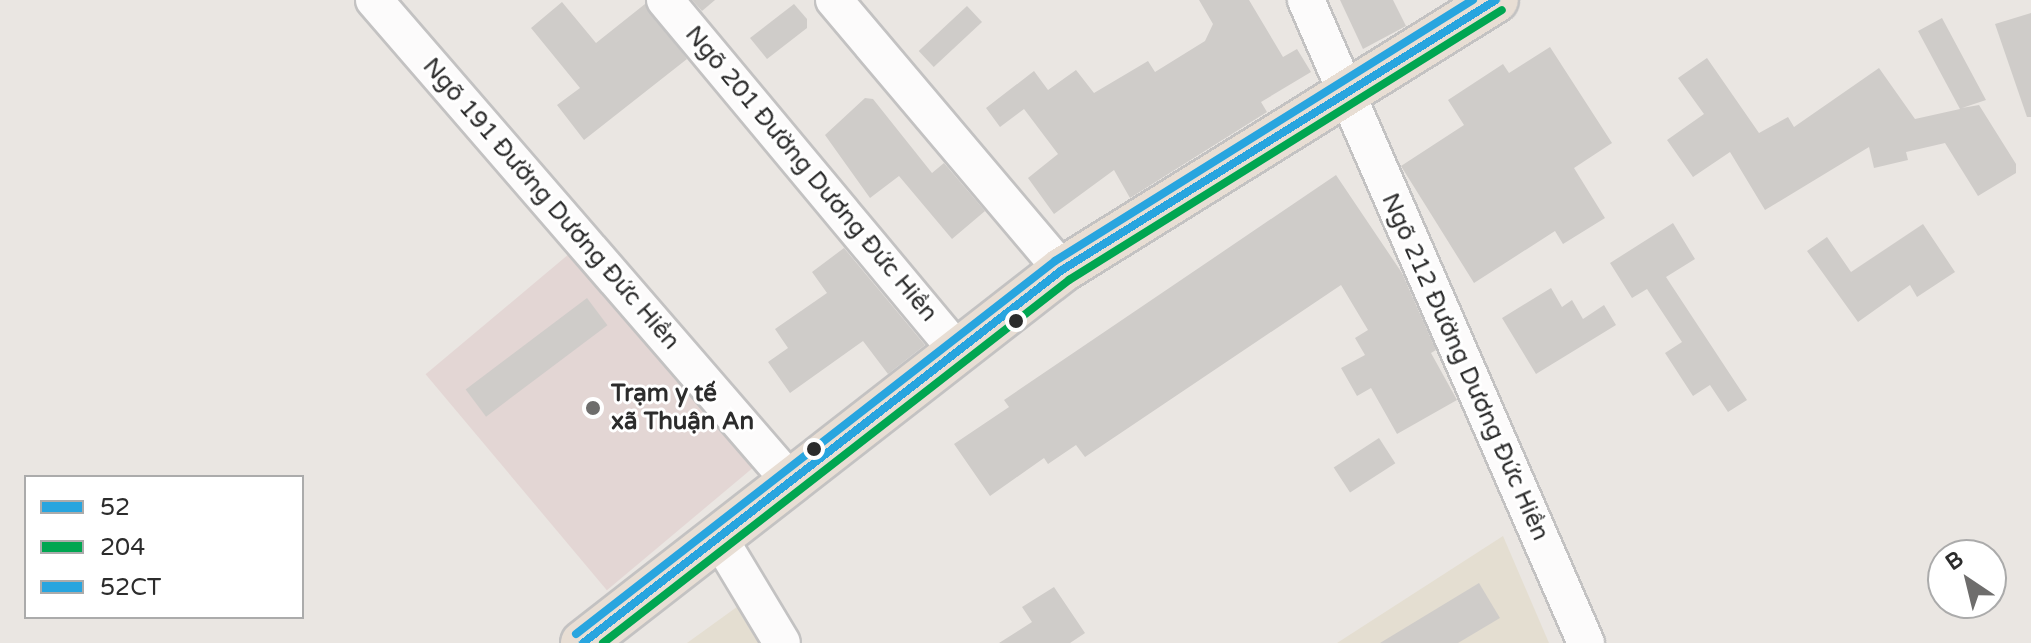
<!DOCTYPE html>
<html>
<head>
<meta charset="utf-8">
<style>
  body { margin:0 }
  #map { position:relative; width:2031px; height:643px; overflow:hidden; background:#eae6e2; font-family:"Varela Round",sans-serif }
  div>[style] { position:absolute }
  .education>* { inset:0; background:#e4ded1 }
  .medical>* { inset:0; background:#e3d6d4; transform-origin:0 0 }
  .building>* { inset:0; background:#cfccc9; transform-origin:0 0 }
  .roads { filter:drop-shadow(2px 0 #c3c2c2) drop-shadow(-2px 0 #c3c2c2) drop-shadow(0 2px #c3c2c2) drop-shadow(0 -2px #c3c2c2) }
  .minor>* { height:36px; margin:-18px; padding:0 18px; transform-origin:18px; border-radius:18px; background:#fcfbfb }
  .highway>* { height:44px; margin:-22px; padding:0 22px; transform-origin:22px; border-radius:22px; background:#e8ded4 }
  .bus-1>* { height:8px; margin:-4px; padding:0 4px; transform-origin:4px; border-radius:4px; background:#28a5df }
  .bus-2>* { height:8px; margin:-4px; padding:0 4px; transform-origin:4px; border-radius:4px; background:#00a651 }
  .bus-3>* { height:8px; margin:-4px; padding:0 4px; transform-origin:4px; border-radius:4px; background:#28a5df }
  .dots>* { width:22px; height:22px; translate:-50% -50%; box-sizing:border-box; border:4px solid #fff; border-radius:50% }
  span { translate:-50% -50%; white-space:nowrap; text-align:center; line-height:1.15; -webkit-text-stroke:6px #fff; paint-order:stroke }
  .street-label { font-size:24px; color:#2c2c2c }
  .poi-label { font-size:24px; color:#2c2c2c; font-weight:700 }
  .left { translate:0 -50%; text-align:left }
  .legend { position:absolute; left:24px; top:475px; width:280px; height:144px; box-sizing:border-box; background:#fff; border:2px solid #ababab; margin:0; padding:10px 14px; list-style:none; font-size:24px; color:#2c2c2c }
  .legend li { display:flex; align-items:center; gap:16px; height:40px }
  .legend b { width:40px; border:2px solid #ababab }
  .north { position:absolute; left:1927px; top:539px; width:80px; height:80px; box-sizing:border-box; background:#fff; border:2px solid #ababab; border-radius:50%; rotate:325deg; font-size:22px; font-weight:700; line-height:32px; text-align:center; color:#2c2c2c }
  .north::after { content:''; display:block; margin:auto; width:28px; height:36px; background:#6e6d6c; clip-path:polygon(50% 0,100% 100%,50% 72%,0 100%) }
</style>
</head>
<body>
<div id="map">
  <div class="education">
    <i style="clip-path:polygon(1503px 536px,1549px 643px,1337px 643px)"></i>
    <i style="clip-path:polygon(741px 604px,761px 643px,687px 643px)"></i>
  </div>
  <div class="medical">
    <i style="left:588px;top:238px;width:282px;height:212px;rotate:50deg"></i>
  </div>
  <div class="building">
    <i style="clip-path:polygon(692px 0,715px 0,702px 11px)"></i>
    <i style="clip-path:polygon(1199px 0,1249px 0,1283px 57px,1297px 49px,1311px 72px,1261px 102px,1267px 112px,1130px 198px,1114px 170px,1054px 214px,1028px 178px,1058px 154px,1024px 109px,1000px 127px,986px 108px,1034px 71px,1048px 90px,1076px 70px,1094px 93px,1148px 61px,1155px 72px,1205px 41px,1213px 24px)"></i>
    <i style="clip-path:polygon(1340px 0,1393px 0,1406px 26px,1363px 49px)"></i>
    <i style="clip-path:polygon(562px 2px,596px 43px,645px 4px,687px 59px,584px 140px,557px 105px,580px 88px,531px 28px)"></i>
    <i style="clip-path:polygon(794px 4px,807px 19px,807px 28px,767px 59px,750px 38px)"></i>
    <i style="left:967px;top:6px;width:22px;height:66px;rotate:47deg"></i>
    <i style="clip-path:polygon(2031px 13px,2031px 117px,2027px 117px,1995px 24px)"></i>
    <i style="clip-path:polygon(1942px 18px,1986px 100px,1962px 108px,1979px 105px,2016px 164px,2016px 173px,1978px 196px,1945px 143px,1906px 152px,1908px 160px,1874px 168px,1869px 147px,1765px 210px,1730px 152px,1693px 177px,1667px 140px,1704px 114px,1678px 78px,1707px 58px,1759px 133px,1788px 117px,1794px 127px,1879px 68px,1915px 119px,1960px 109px,1918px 31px)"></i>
    <i style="clip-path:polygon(1550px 47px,1612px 143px,1574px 168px,1605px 218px,1563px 244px,1555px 231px,1474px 283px,1401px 166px,1464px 125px,1448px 100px,1503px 64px,1509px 73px)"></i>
    <i style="clip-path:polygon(865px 98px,873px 99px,932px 173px,944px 163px,985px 211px,952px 239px,899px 176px,870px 198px,825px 135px)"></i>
    <i style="clip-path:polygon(1336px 175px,1402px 273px,1436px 350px,1431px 353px,1457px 400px,1397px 434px,1371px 388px,1357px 396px,1341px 368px,1365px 355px,1355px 338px,1368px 330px,1341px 285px,1085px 457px,1076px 445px,1048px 464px,1044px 458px,990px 496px,954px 444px,1009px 407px,1004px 400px)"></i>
    <i style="clip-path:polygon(1673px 223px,1695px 259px,1666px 277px,1747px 400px,1728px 412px,1710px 385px,1693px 396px,1665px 353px,1682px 342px,1647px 289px,1632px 298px,1610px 263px)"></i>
    <i style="clip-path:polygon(1923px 224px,1955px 272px,1917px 297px,1910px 285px,1858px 322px,1807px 251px,1827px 237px,1851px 272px)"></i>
    <i style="clip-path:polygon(844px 248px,925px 345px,888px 374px,863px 341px,790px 393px,768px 362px,788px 348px,775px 329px,827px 293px,812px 272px)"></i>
    <i style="clip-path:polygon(1551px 288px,1562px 307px,1572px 300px,1583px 319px,1604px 305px,1616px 325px,1536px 374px,1502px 318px)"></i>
    <i style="left:587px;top:298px;width:34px;height:152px;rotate:53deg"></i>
    <i style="left:1379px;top:438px;width:30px;height:54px;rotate:57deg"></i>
    <i style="clip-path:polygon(1479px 583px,1500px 618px,1458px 643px,1380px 643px)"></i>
    <i style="clip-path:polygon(1054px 587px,1085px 633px,1070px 643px,999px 643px,1032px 622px,1022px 607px)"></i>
  </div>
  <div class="roads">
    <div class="minor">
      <i style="left:374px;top:0;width:636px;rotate:49.14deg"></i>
      <i style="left:665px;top:0;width:454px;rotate:50.2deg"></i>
      <i style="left:834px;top:0;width:353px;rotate:49.8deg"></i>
      <i style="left:1306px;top:0;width:701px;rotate:66.47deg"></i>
      <i style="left:719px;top:538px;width:122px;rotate:59deg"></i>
    </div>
    <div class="highway">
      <i style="left:583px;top:643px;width:607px;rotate:-37.91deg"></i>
      <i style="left:1062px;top:270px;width:511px;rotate:-31.89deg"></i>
    </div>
  </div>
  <div class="bus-1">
    <i style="left:583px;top:643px;width:607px;rotate:-37.91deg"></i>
    <i style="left:1062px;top:270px;width:511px;rotate:-31.89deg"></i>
  </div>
  <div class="bus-2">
    <i style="left:603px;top:643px;width:591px;rotate:-37.92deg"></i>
    <i style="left:1069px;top:280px;width:510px;rotate:-31.95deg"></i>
  </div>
  <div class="bus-3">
    <i style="left:576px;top:634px;width:607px;rotate:-37.91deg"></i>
    <i style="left:1055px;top:261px;width:493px;rotate:-32deg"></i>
  </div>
  <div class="dots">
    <i style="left:1016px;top:321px;background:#2c2c2c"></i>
    <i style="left:593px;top:408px;background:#6e6d6c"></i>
    <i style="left:814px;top:449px;background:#2c2c2c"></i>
  </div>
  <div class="street-label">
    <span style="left:811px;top:174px;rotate:50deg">Ngõ 201 Đường Dương Đức Hiền</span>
    <span style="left:551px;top:204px;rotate:49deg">Ngõ 191 Đường Dương Đức Hiền</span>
    <span style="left:1465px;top:367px;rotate:66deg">Ngõ 212 Đường Dương Đức Hiền</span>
  </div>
  <div class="poi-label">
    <span class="left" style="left:611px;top:408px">Trạm y tế<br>xã Thuận An</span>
  </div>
  <ul class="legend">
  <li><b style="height:10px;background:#28a5df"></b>52</li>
  <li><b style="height:10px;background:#00a651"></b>204</li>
  <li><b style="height:10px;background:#28a5df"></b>52CT</li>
  </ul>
  <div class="north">B</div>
</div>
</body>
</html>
